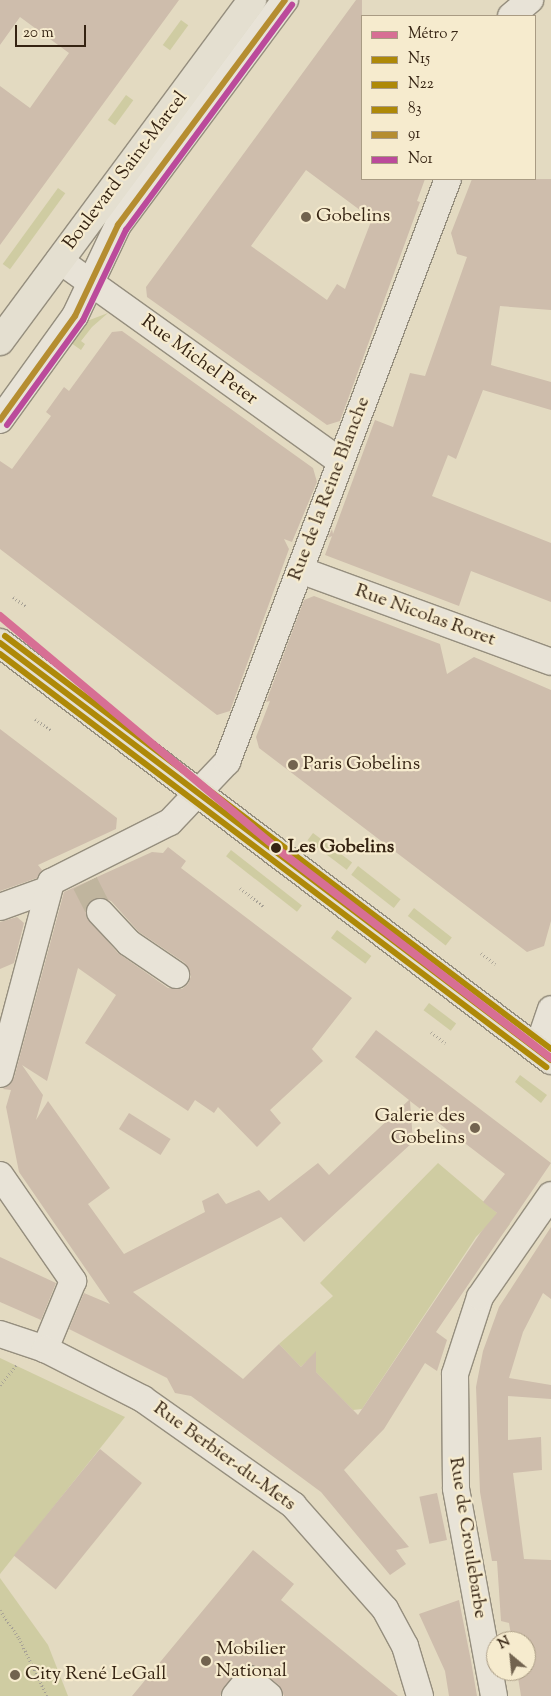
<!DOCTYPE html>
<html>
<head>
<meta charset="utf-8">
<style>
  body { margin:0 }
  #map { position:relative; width:551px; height:1696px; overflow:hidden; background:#e3dac1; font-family:"Sorts Mill Goudy",serif }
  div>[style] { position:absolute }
  .green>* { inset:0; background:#cfcca2; transform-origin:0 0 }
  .building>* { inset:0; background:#cebdac; transform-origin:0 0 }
  .minor-tunnel>* { height:26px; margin-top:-13px; transform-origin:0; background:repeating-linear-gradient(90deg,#c0b59e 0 26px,transparent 0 39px) }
  .path>* { height:3px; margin-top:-1.5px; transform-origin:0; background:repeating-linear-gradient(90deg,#a8a296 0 1px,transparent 0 3.5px) }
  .roads { filter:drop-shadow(1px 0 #958e7e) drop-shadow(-1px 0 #958e7e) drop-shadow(0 1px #958e7e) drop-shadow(0 -1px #958e7e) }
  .minor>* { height:26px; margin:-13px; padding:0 13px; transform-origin:13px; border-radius:13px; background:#e8e3d7 }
  .major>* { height:28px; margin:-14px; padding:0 14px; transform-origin:14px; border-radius:14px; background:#e4dfd0 }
  .bus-1>* { height:6px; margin:-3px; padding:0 3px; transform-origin:3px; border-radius:3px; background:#ae8908 }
  .bus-2>* { height:6px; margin:-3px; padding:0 3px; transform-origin:3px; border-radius:3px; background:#ae8908 }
  .bus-3>* { height:6px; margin:-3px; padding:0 3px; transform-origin:3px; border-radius:3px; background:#ae8908 }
  .bus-4>* { height:6px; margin:-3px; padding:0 3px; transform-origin:3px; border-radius:3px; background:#b58d30 }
  .bus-5>* { height:6px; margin:-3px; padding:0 3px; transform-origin:3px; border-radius:3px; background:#bb4a9b }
  .metro-1>* { height:8px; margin:-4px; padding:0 4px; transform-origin:4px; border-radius:4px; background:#d76f94 }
  .dots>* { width:14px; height:14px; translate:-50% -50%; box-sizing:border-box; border:2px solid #f6ebce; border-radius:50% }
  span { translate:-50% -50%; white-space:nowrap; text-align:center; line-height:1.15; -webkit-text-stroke:4.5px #f6ebce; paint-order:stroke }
  .street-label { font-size:19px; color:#352312 }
  .poi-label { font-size:19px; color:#352312 }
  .left { translate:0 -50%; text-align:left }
  .right { translate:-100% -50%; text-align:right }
  .stop-label { font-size:19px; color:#352312; font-weight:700 }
  .legend { position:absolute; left:361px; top:15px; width:175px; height:165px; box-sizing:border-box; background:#f6ebce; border:1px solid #a99b83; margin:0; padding:6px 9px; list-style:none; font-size:15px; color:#352312 }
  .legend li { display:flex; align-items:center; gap:10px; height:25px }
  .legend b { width:25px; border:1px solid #a99b83 }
  .north { position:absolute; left:486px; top:1631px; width:50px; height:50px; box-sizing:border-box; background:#f6ebce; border:1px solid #a99b83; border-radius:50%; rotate:332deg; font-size:14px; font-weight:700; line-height:20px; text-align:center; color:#352312 }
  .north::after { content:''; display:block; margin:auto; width:18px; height:22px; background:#72634f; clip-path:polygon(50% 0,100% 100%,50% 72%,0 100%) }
  .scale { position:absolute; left:15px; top:25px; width:71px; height:22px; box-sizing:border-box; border:2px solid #352312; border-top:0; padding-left:6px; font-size:15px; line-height:18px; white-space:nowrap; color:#352312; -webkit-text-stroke:4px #f6ebce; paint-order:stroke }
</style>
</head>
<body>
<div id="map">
  <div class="green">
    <i style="left:181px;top:20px;width:9px;height:31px;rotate:36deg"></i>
    <i style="left:126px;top:95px;width:9px;height:31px;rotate:36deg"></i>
    <i style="left:58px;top:188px;width:9px;height:94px;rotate:36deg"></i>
    <i style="clip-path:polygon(108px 313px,92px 327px,81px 341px,85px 344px,81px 350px,71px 343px,87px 321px)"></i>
    <i style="left:313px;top:833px;width:49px;height:9px;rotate:37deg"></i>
    <i style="left:231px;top:850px;width:90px;height:8px;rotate:38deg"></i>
    <i style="left:358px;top:866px;width:54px;height:11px;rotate:38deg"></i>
    <i style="left:414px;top:908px;width:48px;height:10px;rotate:38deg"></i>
    <i style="left:337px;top:930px;width:43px;height:10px;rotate:37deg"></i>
    <i style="left:429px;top:1003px;width:34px;height:9px;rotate:37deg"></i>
    <i style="clip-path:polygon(520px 1075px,547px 1095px,541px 1103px,515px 1082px)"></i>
    <i style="clip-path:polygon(438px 1163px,510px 1224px,497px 1241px,484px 1229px,476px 1237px,362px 1409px,353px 1410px,306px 1362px,301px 1367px,279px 1344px,333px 1296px,320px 1283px)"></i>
    <i style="clip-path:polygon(0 1358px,125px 1417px,0 1574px)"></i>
    <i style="clip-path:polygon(0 1578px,48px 1645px,68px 1696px,0 1696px)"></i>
  </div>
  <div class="building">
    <i style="clip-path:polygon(0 0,179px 0,0 245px,0 86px,30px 108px,69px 53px,20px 17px,0 45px)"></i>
    <i style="clip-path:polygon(evenodd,356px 0,362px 0,362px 179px,425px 179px,417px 201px,420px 202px,340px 421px,327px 425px,147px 297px,146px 287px,356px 0,306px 170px,372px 219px,345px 289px,337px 284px,327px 300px,251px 246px,306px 170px)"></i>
    <i style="clip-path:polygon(472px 179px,551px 179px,551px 310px,500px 306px,491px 365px,551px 382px,551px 410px,483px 390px,456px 459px,448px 455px,432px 496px,551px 543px,551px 602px,471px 571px,459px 606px,325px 555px,332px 536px,328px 538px,332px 529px,333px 534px,375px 420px,393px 427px,410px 373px,425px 376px,467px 257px,457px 254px,451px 233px)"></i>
    <i style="clip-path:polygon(122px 331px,313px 468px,317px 482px,292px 542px,284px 539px,289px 549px,230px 711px,217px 715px,0 549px,0 461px,12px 469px,51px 416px,46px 412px,64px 387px,69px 391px,112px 332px)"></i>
    <i style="clip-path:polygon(314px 596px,440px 644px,447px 674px,474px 657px,551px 690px,551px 921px,544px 946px,527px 952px,259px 748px,256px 737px,270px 701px,266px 702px,304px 600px)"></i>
    <i style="clip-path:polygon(0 729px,117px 818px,116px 829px,38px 865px,42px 870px,37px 878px,0 891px)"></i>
    <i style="clip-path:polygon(evenodd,168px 847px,186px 861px,181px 868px,352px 998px,312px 1049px,323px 1061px,270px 1110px,281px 1123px,257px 1147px,218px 1107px,214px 1113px,195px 1100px,188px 1111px,85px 1043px,116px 995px,78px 968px,47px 1081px,22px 1065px,43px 1095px,36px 1120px,48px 1101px,110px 1188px,88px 1204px,124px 1254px,205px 1212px,202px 1201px,218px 1193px,226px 1204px,259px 1190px,269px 1201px,318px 1163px,329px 1175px,409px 1100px,355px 1057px,376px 1030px,551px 1163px,436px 1332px,447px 1340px,437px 1371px,425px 1363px,384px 1429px,344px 1470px,409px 1547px,396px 1550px,406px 1564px,390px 1575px,321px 1492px,191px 1396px,175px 1393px,167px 1378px,69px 1329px,84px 1293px,110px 1304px,19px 1172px,6px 1107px,11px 1090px,3px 1089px,14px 1078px,64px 892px,152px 852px,163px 853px,168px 847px,97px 897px,111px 901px,139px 932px,185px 963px,191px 976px,188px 984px,182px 989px,168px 988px,118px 953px,86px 916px,86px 907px,97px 897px,168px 847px,410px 1101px,505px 1174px,483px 1202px,497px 1213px,481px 1232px,358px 1415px,316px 1372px,316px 1351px,301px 1367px,279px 1344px,243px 1379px,133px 1292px,281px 1217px,304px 1242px,413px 1142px,410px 1101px)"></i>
    <i style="clip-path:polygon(17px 917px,24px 923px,14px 963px,0 969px,0 922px)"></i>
    <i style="left:129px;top:1113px;width:49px;height:19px;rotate:32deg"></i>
    <i style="clip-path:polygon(551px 1227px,551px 1299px,543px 1293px,523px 1332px,509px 1378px,551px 1385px,551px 1399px,508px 1396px,508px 1440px,541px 1437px,542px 1470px,513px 1473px,524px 1559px,551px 1560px,551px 1696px,521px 1696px,517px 1671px,526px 1671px,526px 1641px,512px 1641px,509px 1623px,501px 1621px,497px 1561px,492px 1561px,480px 1492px,476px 1387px,483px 1351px,499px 1307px)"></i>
    <i style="clip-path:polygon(0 1257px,56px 1283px,41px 1320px,0 1302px)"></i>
    <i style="left:100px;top:1449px;width:54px;height:137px;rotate:39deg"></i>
    <i style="left:437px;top:1493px;width:48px;height:18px;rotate:78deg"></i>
    <i style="clip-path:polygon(253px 1550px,294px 1584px,281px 1600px,398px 1696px,284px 1696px,279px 1685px,251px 1664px,237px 1669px,220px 1696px,132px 1696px)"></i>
    <i style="clip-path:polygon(459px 1600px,471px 1661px,477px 1696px,449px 1696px,445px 1671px,419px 1614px)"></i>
  </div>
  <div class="minor-tunnel">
    <i style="left:85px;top:883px;width:33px;rotate:63deg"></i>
  </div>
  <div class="path">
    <i style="left:13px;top:597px;width:17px;rotate:36deg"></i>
    <i style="left:35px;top:719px;width:19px;rotate:35deg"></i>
    <i style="left:240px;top:888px;width:31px;rotate:38deg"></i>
    <i style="left:481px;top:953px;width:18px;rotate:38deg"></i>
    <i style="left:431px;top:1032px;width:18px;rotate:38deg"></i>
    <i style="left:0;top:1385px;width:26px;rotate:-50deg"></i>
    <i style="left:0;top:1610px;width:34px;rotate:56deg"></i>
    <i style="left:19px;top:1638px;width:64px;rotate:64.2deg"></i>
  </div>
  <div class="roads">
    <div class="minor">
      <i style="left:511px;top:16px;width:25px;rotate:-40deg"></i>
      <i style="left:59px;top:260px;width:345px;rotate:35.6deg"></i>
      <i style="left:0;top:420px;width:128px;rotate:-54.2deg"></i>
      <i style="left:75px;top:316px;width:101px;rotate:-64.7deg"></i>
      <i style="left:118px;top:225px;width:280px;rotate:-53.4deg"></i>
      <i style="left:300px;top:570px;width:267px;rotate:20.1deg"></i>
      <i style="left:0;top:907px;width:50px;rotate:-19.9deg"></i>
      <i style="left:100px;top:912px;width:42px;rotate:46.9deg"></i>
      <i style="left:129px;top:943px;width:57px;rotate:34.2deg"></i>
      <i style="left:537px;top:1050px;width:43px;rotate:-71.1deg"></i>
      <i style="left:0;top:1074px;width:199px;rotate:-75.1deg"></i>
      <i style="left:51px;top:882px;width:133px;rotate:-26.8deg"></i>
      <i style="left:170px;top:822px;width:83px;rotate:-46.5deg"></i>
      <i style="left:227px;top:762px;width:623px;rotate:-69.24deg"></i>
      <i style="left:0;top:1175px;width:129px;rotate:55.4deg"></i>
      <i style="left:73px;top:1281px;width:74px;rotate:112.4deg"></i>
      <i style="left:0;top:1334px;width:47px;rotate:18.4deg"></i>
      <i style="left:45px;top:1349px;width:110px;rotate:27deg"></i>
      <i style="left:143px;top:1399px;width:184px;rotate:35.2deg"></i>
      <i style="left:293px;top:1505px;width:139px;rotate:48.5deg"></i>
      <i style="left:385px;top:1609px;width:42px;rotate:61.6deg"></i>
      <i style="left:405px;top:1646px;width:52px;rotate:73.3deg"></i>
      <i style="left:235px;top:1696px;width:22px;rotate:-51deg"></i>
      <i style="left:249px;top:1679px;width:26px;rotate:40deg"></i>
      <i style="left:494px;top:1696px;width:211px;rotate:-100.4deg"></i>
      <i style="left:456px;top:1488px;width:114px;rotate:-90.5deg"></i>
      <i style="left:455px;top:1374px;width:81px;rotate:-72deg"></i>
      <i style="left:480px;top:1297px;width:124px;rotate:-55.2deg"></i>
    </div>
    <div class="major">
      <i style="left:0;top:341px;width:424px;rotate:-53.5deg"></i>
      <i style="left:0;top:643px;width:691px;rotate:37.12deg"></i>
    </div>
  </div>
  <div class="bus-1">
    <i style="left:0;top:643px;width:691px;rotate:37.12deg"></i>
  </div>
  <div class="bus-2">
    <i style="left:0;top:654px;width:685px;rotate:37.1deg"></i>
  </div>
  <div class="bus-3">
    <i style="left:5px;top:636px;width:685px;rotate:37.1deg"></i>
  </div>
  <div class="bus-4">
    <i style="left:0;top:420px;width:128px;rotate:-54.2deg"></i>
    <i style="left:75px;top:316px;width:101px;rotate:-64.7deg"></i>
    <i style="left:118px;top:225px;width:280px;rotate:-53.4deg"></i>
  </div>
  <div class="bus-5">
    <i style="left:7px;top:425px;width:130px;rotate:-54.1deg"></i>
    <i style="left:83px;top:320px;width:100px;rotate:-64.5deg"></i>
    <i style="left:126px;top:230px;width:280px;rotate:-53.6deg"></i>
  </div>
  <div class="metro-1">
    <i style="left:0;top:616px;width:361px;rotate:40deg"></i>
    <i style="left:276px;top:848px;width:346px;rotate:37.4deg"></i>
  </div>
  <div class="dots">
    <i style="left:306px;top:217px;background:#72634f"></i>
    <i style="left:293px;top:765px;background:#72634f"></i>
    <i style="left:276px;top:848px;background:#352312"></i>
    <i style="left:475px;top:1128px;background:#72634f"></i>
    <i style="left:206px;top:1661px;background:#72634f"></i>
    <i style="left:15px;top:1675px;background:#72634f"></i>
  </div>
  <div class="street-label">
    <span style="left:126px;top:171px;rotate:-53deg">Boulevard Saint-Marcel</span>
    <span style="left:199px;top:361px;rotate:36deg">Rue Michel Peter</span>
    <span style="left:330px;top:489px;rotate:-69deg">Rue de la Reine Blanche</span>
    <span style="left:425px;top:616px;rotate:20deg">Rue Nicolas Roret</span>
    <span style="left:224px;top:1457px;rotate:36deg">Rue Berbier-du-Mets</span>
    <span style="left:467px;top:1538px;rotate:81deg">Rue de Croulebarbe</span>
  </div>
  <div class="poi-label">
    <span class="left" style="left:316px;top:217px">Gobelins</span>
    <span class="left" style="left:303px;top:765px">Paris Gobelins</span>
    <span class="right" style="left:465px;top:1128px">Galerie des<br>Gobelins</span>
    <span class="left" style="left:216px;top:1661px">Mobilier<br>National</span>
    <span class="left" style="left:25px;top:1675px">City René LeGall</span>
  </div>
  <div class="stop-label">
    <span class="left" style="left:288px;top:848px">Les Gobelins</span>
  </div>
  <ul class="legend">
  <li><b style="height:6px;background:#d76f94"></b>Métro 7</li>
  <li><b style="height:6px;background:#ae8908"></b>N15</li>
  <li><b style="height:6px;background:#ae8908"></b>N22</li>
  <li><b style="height:6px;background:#ae8908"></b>83</li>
  <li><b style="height:6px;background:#b58d30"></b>91</li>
  <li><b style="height:6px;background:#bb4a9b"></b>N01</li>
  </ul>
  <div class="north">N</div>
  <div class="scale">20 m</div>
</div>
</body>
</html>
